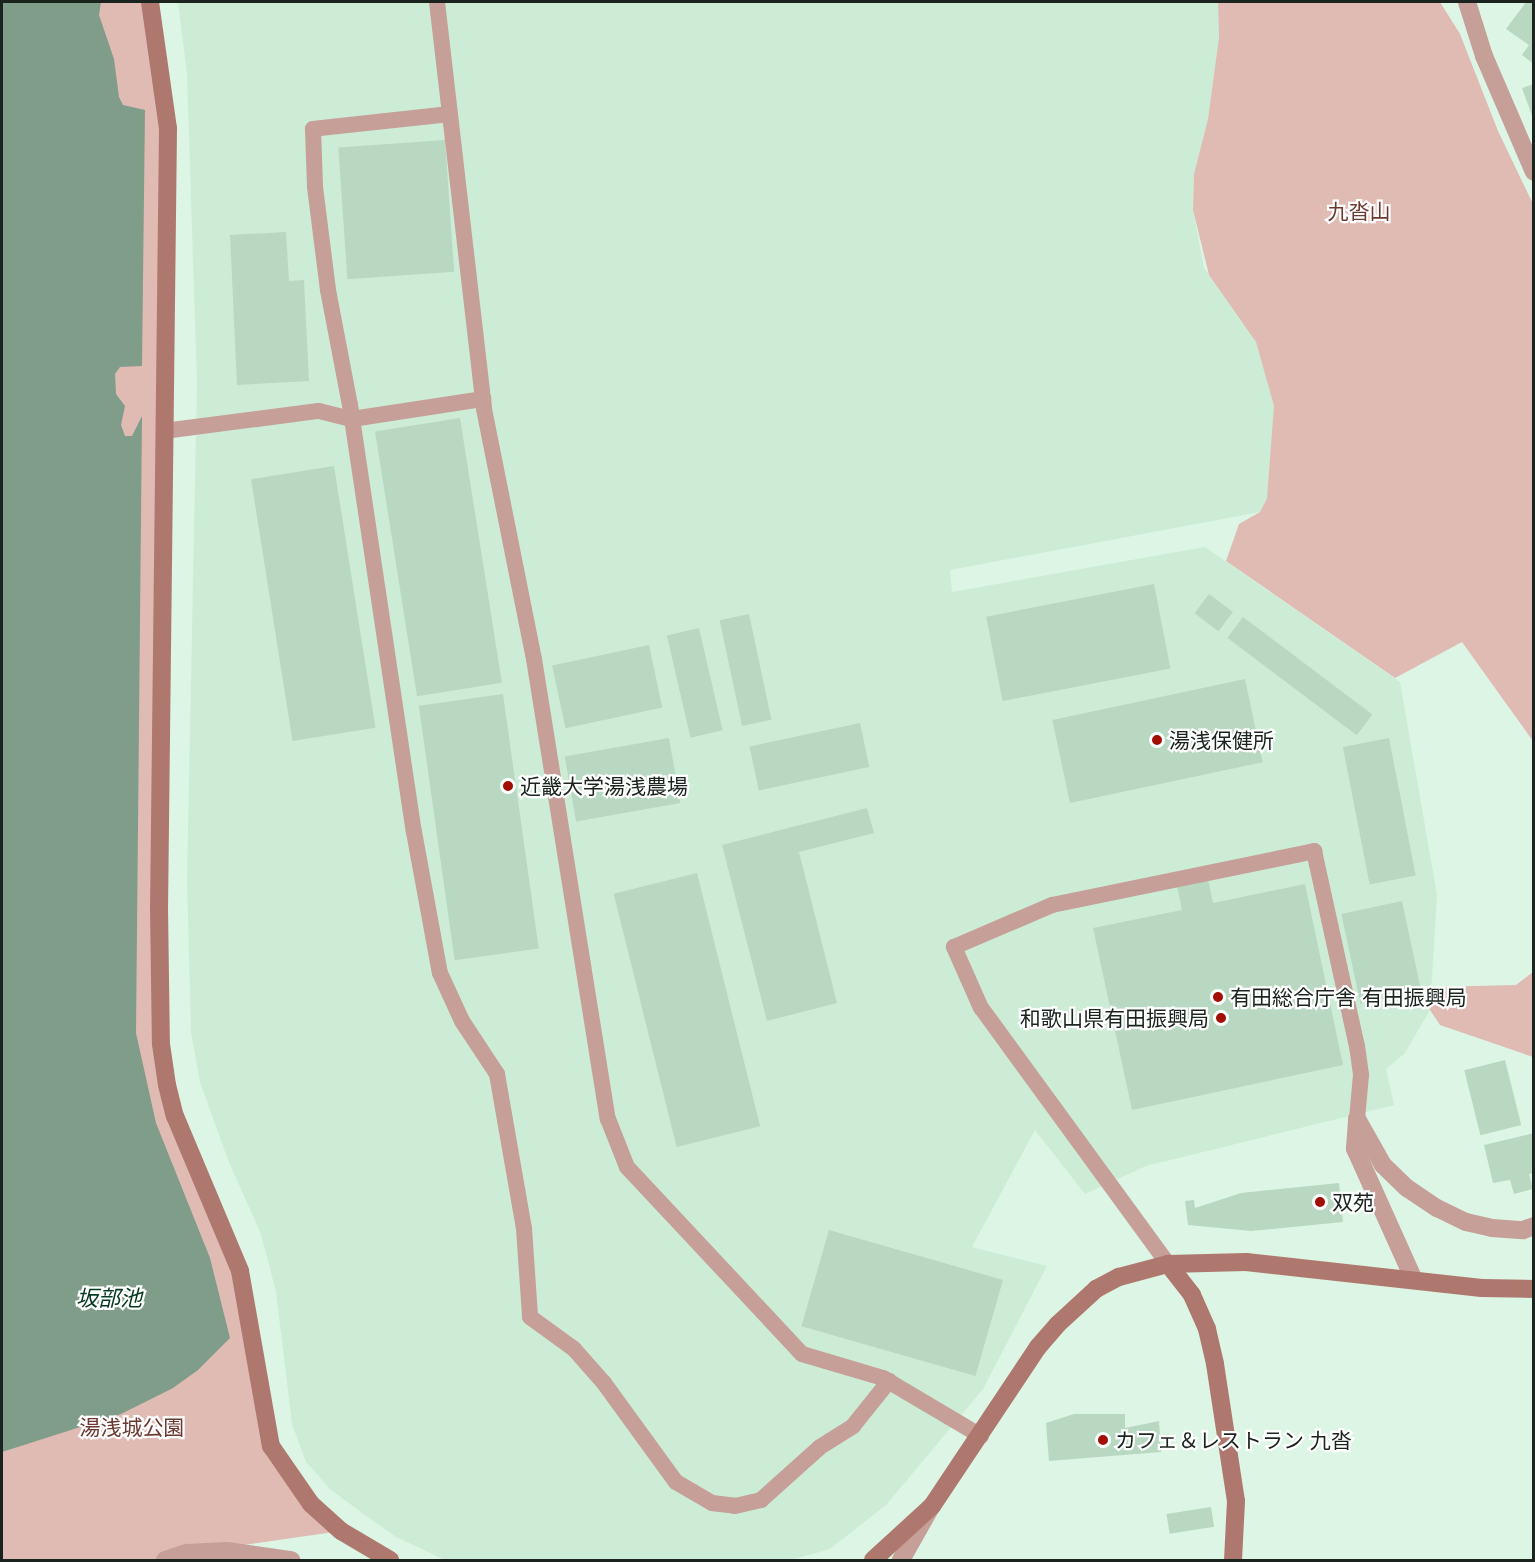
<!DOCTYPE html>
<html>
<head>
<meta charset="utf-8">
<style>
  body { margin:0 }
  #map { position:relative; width:1535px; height:1562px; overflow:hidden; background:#ddf5e4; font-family:Quicksand,"Noto Sans JP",sans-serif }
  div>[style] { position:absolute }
  .built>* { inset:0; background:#cdecd6 }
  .green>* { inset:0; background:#dfbbb4 }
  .water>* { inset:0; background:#809d89 }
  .building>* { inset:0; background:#b9d8c2; transform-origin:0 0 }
  .lane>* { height:16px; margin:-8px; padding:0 8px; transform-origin:8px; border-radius:8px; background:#c59f98 }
  .street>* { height:18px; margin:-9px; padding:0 9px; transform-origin:9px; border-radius:9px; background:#c59f98 }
  .secondary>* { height:18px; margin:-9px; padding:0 9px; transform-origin:9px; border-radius:9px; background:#af786f }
  .dots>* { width:16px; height:16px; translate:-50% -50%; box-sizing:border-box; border:3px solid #fff; border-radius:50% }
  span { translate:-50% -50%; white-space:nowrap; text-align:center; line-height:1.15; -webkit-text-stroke:4.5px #fff; paint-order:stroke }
  .park-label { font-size:21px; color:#6c3931 }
  .poi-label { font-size:21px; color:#1a231d }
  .left { translate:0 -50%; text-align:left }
  .right { translate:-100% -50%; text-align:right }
  .water-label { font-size:22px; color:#043b1f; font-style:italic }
  .frame { position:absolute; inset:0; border:3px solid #1a231d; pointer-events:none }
</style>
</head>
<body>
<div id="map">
  <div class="built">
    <i style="clip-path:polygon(178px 2px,1218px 2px,1219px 37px,1208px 119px,1194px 174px,1193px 210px,1204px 268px,1256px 342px,1274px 406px,1271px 488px,1267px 498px,1260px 512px,950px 570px,952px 592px,1205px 547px,1400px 682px,1437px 895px,1430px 1010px,1405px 1053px,1386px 1069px,1394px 1105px,1146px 1166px,1085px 1194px,1035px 1130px,972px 1247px,1047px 1266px,983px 1389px,886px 1505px,830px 1549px,791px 1560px,445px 1560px,396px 1537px,369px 1518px,331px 1490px,306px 1462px,292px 1424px,276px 1292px,261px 1234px,228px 1160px,200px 1082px,191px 1032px,187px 880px,197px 383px,187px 74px)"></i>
  </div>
  <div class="green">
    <i style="clip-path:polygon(2px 2px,150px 2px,161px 65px,167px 1085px,222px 1224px,271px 1446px,341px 1531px,187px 1553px,165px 1560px,2px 1560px)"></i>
    <i style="clip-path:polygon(1218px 2px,1440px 2px,1460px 34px,1498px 131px,1533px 204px,1533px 741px,1462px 642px,1395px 678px,1226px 561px,1239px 524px,1260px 512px,1267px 498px,1274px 406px,1256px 342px,1209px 275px,1193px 210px,1194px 174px,1208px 119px,1219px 37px)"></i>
    <i style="clip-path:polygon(1533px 972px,1533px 1057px,1440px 1025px,1430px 1010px,1433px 987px,1516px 985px)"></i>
  </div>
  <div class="water">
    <i style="clip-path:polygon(2px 2px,101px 2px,99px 15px,114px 59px,119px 97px,123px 105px,145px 110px,142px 366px,120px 367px,115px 374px,116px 394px,125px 406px,121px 425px,125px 436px,132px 436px,142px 416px,136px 1033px,156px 1123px,210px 1258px,230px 1338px,198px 1370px,173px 1388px,121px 1414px,2px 1452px)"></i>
  </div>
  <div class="building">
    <i style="clip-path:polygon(1526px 2px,1534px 2px,1534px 64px,1522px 55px,1529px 45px,1506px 29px)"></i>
    <i style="clip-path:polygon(1534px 84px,1534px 118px,1533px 118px,1522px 88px)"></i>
    <i style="left:445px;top:140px;width:132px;height:107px;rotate:86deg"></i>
    <i style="clip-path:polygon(286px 232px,289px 281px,304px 280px,309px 381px,237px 385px,230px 235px)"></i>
    <i style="left:460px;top:418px;width:268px;height:86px;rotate:81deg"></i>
    <i style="left:334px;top:466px;width:265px;height:84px;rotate:81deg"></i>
    <i style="left:1154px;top:584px;width:86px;height:171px;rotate:79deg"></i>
    <i style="left:1209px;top:594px;width:30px;height:24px;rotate:37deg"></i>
    <i style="left:749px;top:614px;width:108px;height:30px;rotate:78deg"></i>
    <i style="left:1243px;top:617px;width:162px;height:26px;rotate:37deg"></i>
    <i style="left:699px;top:628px;width:105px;height:33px;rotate:77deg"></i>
    <i style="left:649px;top:645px;width:64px;height:99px;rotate:78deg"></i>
    <i style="left:1245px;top:679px;width:85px;height:197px;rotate:78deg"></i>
    <i style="left:503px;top:694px;width:257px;height:85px;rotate:82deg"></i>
    <i style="left:860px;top:723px;width:45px;height:113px;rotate:78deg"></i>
    <i style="left:669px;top:738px;width:66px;height:106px;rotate:80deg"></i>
    <i style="left:1389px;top:738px;width:140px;height:47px;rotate:79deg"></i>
    <i style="clip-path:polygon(867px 808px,874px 833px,799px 852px,837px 1003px,767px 1021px,722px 845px)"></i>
    <i style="left:697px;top:873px;width:261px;height:86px;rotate:76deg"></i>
    <i style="clip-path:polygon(1208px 879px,1213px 903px,1305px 884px,1343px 1065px,1132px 1110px,1093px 928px,1182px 910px,1177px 886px)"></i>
    <i style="left:1402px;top:901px;width:92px;height:62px;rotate:78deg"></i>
    <i style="left:1505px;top:1060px;width:67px;height:42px;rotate:76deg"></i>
    <i style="clip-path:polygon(1534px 1133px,1534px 1173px,1529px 1174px,1533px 1189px,1514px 1194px,1510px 1180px,1493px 1183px,1484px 1145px)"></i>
    <i style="clip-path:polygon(1339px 1183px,1343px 1222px,1251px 1231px,1188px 1225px,1185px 1201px,1194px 1200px,1195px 1208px,1241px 1193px)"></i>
    <i style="left:829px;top:1230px;width:181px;height:100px;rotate:16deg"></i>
    <i style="clip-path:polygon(1074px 1414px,1125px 1414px,1125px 1428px,1159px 1421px,1161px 1452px,1049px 1461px,1046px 1423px)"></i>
    <i style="left:1211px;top:1507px;width:20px;height:45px;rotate:81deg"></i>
  </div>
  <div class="lane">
    <i style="left:437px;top:2px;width:410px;rotate:83.4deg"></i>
    <i style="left:484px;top:409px;width:255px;rotate:78.7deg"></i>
    <i style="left:534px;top:659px;width:466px;rotate:80.9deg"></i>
    <i style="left:608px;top:1119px;width:52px;rotate:68.4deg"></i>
    <i style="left:627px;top:1167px;width:256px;rotate:46.9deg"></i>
    <i style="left:802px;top:1354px;width:84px;rotate:16.5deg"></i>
    <i style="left:883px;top:1378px;width:114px;rotate:30.6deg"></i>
    <i style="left:450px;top:114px;width:138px;rotate:173.8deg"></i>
    <i style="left:313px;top:129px;width:58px;rotate:88deg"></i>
    <i style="left:315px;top:187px;width:104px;rotate:82.8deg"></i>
    <i style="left:328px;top:290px;width:117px;rotate:79.2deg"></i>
    <i style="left:350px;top:405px;width:432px;rotate:81.5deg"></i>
    <i style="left:414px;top:832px;width:143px;rotate:79.6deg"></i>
    <i style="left:440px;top:973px;width:53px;rotate:65.4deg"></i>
    <i style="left:462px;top:1021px;width:64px;rotate:56.6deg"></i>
    <i style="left:497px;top:1074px;width:156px;rotate:80.1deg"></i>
    <i style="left:524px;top:1228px;width:89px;rotate:86.1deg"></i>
    <i style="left:530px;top:1317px;width:54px;rotate:36deg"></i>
    <i style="left:574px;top:1349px;width:45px;rotate:48.6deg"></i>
    <i style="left:604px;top:1383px;width:122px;rotate:54deg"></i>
    <i style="left:676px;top:1482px;width:42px;rotate:30.3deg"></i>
    <i style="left:712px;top:1503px;width:23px;rotate:7deg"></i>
    <i style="left:735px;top:1506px;width:27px;rotate:-13deg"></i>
    <i style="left:761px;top:1500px;width:79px;rotate:-41.9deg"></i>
    <i style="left:820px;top:1447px;width:39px;rotate:-32deg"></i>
    <i style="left:853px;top:1426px;width:58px;rotate:-51.3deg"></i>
    <i style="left:164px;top:431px;width:156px;rotate:-7.4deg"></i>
    <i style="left:319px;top:411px;width:34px;rotate:14deg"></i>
    <i style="left:352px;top:419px;width:133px;rotate:-8.7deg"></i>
    <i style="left:1168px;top:1264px;width:317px;rotate:-126.1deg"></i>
    <i style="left:981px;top:1008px;width:67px;rotate:-113.9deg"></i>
    <i style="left:954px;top:947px;width:107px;rotate:-23.2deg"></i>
    <i style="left:1052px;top:905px;width:268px;rotate:-11.6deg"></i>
    <i style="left:1314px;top:851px;width:200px;rotate:77.6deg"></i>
    <i style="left:1357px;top:1046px;width:29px;rotate:82deg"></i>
    <i style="left:1361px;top:1075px;width:44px;rotate:95.2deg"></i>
  </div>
  <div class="street">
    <i style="left:1467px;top:2px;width:57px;rotate:72.5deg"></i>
    <i style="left:1484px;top:56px;width:126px;rotate:66.7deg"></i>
    <i style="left:1414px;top:1280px;width:144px;rotate:-114.2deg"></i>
    <i style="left:1355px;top:1149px;width:30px;rotate:-86deg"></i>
    <i style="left:1357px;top:1119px;width:53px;rotate:60.5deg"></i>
    <i style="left:1383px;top:1165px;width:33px;rotate:44deg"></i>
    <i style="left:1407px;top:1188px;width:36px;rotate:34deg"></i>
    <i style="left:1437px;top:1208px;width:32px;rotate:26deg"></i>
    <i style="left:1466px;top:1222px;width:27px;rotate:13deg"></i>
    <i style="left:1492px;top:1228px;width:31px;rotate:4deg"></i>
    <i style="left:1523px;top:1230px;width:12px;rotate:-20deg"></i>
    <i style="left:165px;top:1560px;width:23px;rotate:-18deg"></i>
    <i style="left:187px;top:1553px;width:40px;rotate:-2.9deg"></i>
    <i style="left:227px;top:1551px;width:65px;rotate:8deg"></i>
    <i style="left:901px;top:1560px;width:61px;rotate:-60.5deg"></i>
  </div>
  <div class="secondary">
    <i style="left:150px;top:2px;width:128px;rotate:81.9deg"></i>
    <i style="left:168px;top:129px;width:778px;rotate:90.66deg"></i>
    <i style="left:159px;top:907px;width:137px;rotate:89.2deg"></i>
    <i style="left:161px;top:1044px;width:41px;rotate:81.7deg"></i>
    <i style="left:167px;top:1085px;width:32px;rotate:76deg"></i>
    <i style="left:175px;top:1116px;width:168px;rotate:67.2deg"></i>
    <i style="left:240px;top:1271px;width:178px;rotate:80deg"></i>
    <i style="left:271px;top:1446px;width:70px;rotate:55.4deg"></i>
    <i style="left:311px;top:1504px;width:40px;rotate:42deg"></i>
    <i style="left:341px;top:1531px;width:57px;rotate:30.6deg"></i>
    <i style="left:1168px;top:1264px;width:39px;rotate:52deg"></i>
    <i style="left:1192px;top:1295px;width:37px;rotate:66deg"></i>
    <i style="left:1207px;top:1329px;width:36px;rotate:77deg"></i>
    <i style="left:1215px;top:1364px;width:139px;rotate:81.3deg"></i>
    <i style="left:1236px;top:1501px;width:59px;rotate:92.9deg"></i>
    <i style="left:873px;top:1560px;width:80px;rotate:-42.5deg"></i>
    <i style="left:932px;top:1506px;width:191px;rotate:-56.3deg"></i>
    <i style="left:1038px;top:1347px;width:30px;rotate:-49deg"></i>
    <i style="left:1058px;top:1324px;width:52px;rotate:-42.6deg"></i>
    <i style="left:1096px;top:1289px;width:26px;rotate:-28deg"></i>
    <i style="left:1119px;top:1277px;width:51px;rotate:-14.9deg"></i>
    <i style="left:1168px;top:1264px;width:78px;rotate:-1.5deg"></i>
    <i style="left:1246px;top:1262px;width:237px;rotate:6.3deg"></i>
    <i style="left:1482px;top:1288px;width:52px;rotate:1.1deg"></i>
  </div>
  <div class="dots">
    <i style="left:1157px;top:740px;background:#a30e03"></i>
    <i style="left:508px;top:786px;background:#a30e03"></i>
    <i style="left:1218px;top:997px;background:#a30e03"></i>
    <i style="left:1221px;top:1018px;background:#a30e03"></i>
    <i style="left:1320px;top:1202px;background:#a30e03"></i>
    <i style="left:1103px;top:1440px;background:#a30e03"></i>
  </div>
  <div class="park-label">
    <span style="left:1359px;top:211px">九沓山</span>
    <span style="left:132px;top:1427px">湯浅城公園</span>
  </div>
  <div class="poi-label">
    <span class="left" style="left:1169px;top:740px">湯浅保健所</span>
    <span class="left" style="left:520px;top:786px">近畿大学湯浅農場</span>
    <span class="left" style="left:1230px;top:997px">有田総合庁舎 有田振興局</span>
    <span class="right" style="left:1209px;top:1018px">和歌山県有田振興局</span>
    <span class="left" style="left:1332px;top:1202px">双苑</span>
    <span class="left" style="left:1115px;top:1440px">カフェ＆レストラン 九沓</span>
  </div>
  <div class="water-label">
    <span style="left:109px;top:1299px">坂部池</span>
  </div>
  <div class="frame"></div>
</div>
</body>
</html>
